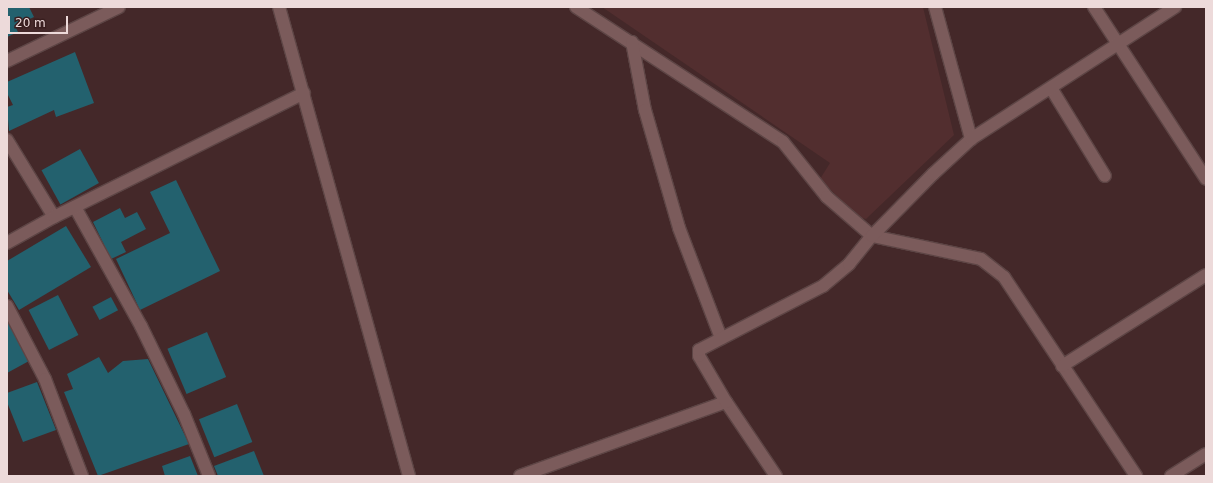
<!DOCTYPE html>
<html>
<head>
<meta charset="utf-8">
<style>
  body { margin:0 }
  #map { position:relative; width:1213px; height:483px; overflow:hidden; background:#442829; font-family:"DejaVu Sans",sans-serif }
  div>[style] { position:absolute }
  .built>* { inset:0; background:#522e2f }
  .building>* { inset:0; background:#23616e; transform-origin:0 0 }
  .roads { filter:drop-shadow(1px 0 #5d4545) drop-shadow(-1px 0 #5d4545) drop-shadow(0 1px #5d4545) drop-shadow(0 -1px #5d4545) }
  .street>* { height:12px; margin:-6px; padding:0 6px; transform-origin:6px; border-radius:6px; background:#7b5b5b }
  .secondary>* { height:12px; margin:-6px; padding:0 6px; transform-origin:6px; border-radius:6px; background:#7b5b5b }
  span { translate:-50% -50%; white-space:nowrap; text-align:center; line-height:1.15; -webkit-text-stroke:3px #391e1f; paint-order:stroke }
  .frame { position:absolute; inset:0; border:8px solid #eddada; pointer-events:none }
  .scale { position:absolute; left:8px; top:16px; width:60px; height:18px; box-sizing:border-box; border:2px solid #eddada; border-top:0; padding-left:5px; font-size:12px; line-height:14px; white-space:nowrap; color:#eddada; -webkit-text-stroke:3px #391e1f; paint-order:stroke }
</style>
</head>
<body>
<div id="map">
  <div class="built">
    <i style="clip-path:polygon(602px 7px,923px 7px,954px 135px,866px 219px,858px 217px,820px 179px,830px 163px)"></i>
  </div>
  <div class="building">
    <i style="clip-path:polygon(7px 7px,29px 7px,34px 17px,15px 26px,18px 32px,7px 37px)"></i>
    <i style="clip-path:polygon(75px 52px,94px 103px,56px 117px,54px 110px,9px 131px,7px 107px,13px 105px,7px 93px,7px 82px)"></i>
    <i style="left:80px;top:149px;width:39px;height:44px;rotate:61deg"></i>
    <i style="clip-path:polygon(176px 180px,220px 271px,140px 310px,116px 259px,170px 233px,150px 192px)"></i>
    <i style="clip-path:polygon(120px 208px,125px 218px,137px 212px,146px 229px,121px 242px,126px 252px,111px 259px,93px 222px)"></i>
    <i style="clip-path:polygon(66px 226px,91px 267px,19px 310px,7px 290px,7px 261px)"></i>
    <i style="left:58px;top:295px;width:45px;height:33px;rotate:63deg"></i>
    <i style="left:111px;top:297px;width:15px;height:21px;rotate:62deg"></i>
    <i style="clip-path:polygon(7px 317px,29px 361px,7px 373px)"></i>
    <i style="left:207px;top:332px;width:49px;height:43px;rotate:67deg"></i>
    <i style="clip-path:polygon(99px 357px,108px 373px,123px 361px,148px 359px,189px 444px,98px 476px,64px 392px,73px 389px,67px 374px)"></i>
    <i style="clip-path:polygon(37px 382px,56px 430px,23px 442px,7px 402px,7px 393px)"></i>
    <i style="left:237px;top:404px;width:41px;height:41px;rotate:68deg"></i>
    <i style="clip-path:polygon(254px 451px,264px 476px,218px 476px,214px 466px)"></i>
    <i style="clip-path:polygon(190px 456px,198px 476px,165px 476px,162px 466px)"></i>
  </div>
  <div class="roads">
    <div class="street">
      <i style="left:576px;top:7px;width:247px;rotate:33.1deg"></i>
      <i style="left:783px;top:142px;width:70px;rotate:51.3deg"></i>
      <i style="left:827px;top:197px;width:60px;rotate:40.9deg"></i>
      <i style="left:872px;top:236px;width:111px;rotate:11.9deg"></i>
      <i style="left:981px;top:259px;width:29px;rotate:38deg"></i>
      <i style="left:1004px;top:277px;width:239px;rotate:56.4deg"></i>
      <i style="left:935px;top:7px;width:137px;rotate:74.7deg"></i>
      <i style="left:1094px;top:7px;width:205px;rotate:56.9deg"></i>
      <i style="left:632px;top:42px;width:69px;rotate:79.2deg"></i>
      <i style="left:645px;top:110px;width:123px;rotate:73.9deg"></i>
      <i style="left:679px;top:228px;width:118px;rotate:69.1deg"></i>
      <i style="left:7px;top:61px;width:124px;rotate:-25.7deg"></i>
      <i style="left:1051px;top:88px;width:103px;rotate:58.5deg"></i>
      <i style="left:7px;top:140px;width:90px;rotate:58.6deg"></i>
      <i style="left:75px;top:207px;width:136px;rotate:61deg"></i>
      <i style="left:141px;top:326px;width:98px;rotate:64deg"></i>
      <i style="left:184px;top:414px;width:67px;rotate:68deg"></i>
      <i style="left:7px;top:243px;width:54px;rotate:-29deg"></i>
      <i style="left:54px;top:217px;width:279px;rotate:-26.4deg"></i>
      <i style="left:7px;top:306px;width:82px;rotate:62.5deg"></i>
      <i style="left:45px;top:379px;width:104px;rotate:69.1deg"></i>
      <i style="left:1062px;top:366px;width:170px;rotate:-32.3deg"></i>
      <i style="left:520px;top:476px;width:219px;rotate:-19.8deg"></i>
      <i style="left:776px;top:476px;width:89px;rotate:-124deg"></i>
      <i style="left:726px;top:402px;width:53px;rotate:-120.4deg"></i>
      <i style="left:699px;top:356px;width:6px;rotate:-90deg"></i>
      <i style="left:699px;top:350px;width:140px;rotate:-27.3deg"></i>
      <i style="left:823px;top:286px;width:34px;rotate:-40deg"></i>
      <i style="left:849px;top:264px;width:36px;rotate:-51deg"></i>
      <i style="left:872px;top:236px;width:87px;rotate:-45.5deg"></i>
      <i style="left:933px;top:174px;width:52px;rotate:-42.6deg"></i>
      <i style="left:971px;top:139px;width:243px;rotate:-32.9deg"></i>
      <i style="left:1171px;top:476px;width:41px;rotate:-32.2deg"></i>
    </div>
    <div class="secondary">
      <i style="left:279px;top:7px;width:487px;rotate:74.5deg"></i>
    </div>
  </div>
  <div class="frame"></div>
  <div class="scale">20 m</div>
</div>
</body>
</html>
